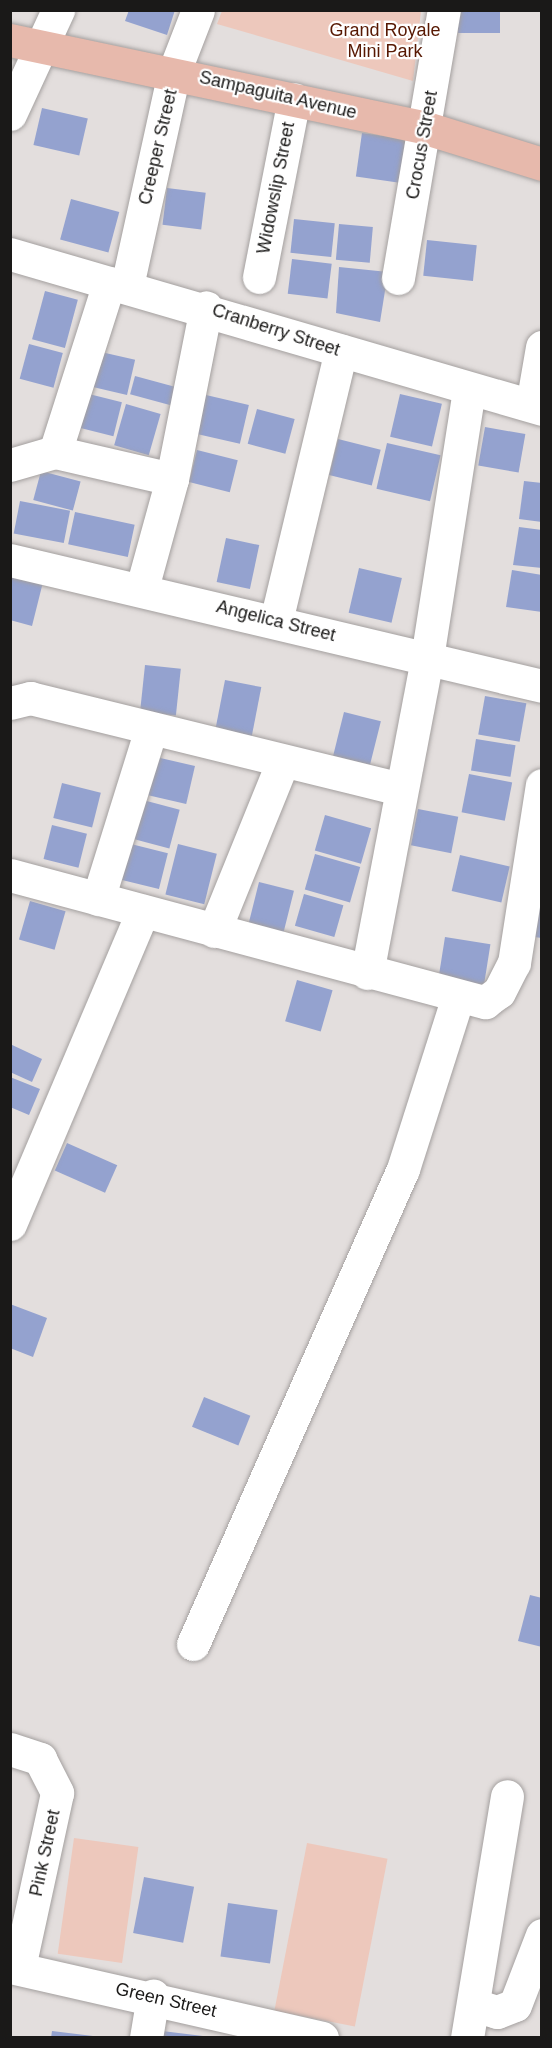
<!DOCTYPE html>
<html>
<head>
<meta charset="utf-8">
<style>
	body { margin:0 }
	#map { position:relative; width:552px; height:2048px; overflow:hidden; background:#e3dedd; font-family:Helvetica,sans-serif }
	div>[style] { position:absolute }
	.green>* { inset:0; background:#edc8bc; transform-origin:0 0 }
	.building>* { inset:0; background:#94a2cf; transform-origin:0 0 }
	.roads { filter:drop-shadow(0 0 2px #a4a09f) drop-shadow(0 0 2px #a4a09f) }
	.minor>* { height:33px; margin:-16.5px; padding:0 16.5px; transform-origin:16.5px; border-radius:16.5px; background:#fff }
	.major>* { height:33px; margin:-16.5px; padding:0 16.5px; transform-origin:16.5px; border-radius:16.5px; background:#e7b9ac }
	span { translate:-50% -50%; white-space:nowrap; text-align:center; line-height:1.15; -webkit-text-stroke:4.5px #fff; paint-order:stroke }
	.park-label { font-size:18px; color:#571802 }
	.street-label { font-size:18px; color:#1a1918 }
	.frame { position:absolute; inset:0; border:12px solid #1a1918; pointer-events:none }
</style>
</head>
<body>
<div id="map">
	<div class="green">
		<div style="clip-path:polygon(222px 11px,421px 11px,413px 81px,217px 24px)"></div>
		<div style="left:74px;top:1838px;width:65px;height:117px;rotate:8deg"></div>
		<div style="left:307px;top:1843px;width:82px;height:171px;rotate:11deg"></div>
	</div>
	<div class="building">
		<div style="clip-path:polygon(129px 10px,175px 10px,167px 35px,125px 21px)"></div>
		<div style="left:458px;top:10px;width:42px;height:23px"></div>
		<div style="left:42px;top:108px;width:47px;height:38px;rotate:13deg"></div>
		<div style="left:362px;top:133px;width:44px;height:44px;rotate:8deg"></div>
		<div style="left:167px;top:188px;width:39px;height:37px;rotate:7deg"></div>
		<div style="left:71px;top:199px;width:50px;height:42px;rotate:15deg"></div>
		<div style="left:294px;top:219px;width:41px;height:34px;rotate:6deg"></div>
		<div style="left:339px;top:224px;width:34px;height:36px;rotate:5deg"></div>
		<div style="left:427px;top:240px;width:50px;height:36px;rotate:6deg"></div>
		<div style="left:292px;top:259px;width:40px;height:35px;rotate:7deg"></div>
		<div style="clip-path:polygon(339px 267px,388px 272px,380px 322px,336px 313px)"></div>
		<div style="left:45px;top:291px;width:34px;height:50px;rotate:15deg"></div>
		<div style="left:29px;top:344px;width:35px;height:36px;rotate:15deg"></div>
		<div style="left:101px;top:352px;width:35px;height:36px;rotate:13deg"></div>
		<div style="left:135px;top:376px;width:43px;height:19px;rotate:15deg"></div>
		<div style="left:85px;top:393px;width:38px;height:35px;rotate:14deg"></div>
		<div style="left:400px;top:394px;width:43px;height:44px;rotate:13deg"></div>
		<div style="left:206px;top:395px;width:44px;height:40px;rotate:13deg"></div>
		<div style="left:126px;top:404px;width:36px;height:43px;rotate:16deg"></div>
		<div style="left:257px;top:409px;width:39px;height:36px;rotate:15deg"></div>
		<div style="left:485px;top:427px;width:41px;height:39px;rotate:10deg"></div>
		<div style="left:338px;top:439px;width:44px;height:37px;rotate:14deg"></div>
		<div style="left:387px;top:443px;width:55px;height:47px;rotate:13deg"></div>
		<div style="left:197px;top:450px;width:42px;height:33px;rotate:14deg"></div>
		<div style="left:41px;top:471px;width:41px;height:30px;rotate:15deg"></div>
		<div style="clip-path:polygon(524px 481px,542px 483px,542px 522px,519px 519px)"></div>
		<div style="left:20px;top:501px;width:51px;height:33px;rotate:11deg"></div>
		<div style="left:75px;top:512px;width:61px;height:33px;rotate:12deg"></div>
		<div style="clip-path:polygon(519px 527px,542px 530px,542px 568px,513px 565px)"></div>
		<div style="left:226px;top:538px;width:34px;height:45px;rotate:12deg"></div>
		<div style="left:359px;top:568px;width:44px;height:46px;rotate:13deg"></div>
		<div style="clip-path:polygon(10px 569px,44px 578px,32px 626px,10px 620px)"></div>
		<div style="clip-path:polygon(512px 570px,542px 575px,542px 612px,506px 607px)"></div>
		<div style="left:145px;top:665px;width:36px;height:47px;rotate:6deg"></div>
		<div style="left:225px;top:680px;width:37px;height:52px;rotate:11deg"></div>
		<div style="left:485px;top:696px;width:42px;height:39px;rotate:10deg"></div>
		<div style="left:344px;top:712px;width:38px;height:45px;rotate:14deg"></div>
		<div style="left:476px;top:739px;width:40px;height:32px;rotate:9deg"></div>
		<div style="left:156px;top:757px;width:40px;height:39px;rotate:13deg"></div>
		<div style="left:469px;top:774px;width:44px;height:39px;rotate:11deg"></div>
		<div style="left:62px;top:783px;width:40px;height:36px;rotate:14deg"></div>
		<div style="left:143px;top:800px;width:38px;height:40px;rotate:15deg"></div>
		<div style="left:418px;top:809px;width:41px;height:37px;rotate:11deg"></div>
		<div style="left:325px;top:815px;width:48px;height:37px;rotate:16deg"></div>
		<div style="left:52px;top:825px;width:36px;height:35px;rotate:14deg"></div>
		<div style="left:131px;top:844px;width:38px;height:37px;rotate:14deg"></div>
		<div style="left:178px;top:844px;width:40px;height:52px;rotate:14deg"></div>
		<div style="left:315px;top:854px;width:47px;height:37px;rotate:16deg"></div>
		<div style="left:460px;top:855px;width:51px;height:37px;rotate:13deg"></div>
		<div style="left:259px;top:882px;width:36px;height:44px;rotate:14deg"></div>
		<div style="left:304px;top:894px;width:41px;height:33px;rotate:16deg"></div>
		<div style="clip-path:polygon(540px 895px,542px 895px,542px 938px,534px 937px)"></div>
		<div style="left:30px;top:901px;width:37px;height:40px;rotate:16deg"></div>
		<div style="left:445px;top:937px;width:46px;height:41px;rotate:9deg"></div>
		<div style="left:297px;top:980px;width:37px;height:43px;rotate:16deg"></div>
		<div style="clip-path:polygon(10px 1044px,42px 1059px,32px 1082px,10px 1072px)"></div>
		<div style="clip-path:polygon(10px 1077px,40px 1089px,29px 1115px,10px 1107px)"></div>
		<div style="left:67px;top:1143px;width:55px;height:30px;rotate:24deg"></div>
		<div style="clip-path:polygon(10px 1304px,47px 1318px,33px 1357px,10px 1348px)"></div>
		<div style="left:204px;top:1397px;width:50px;height:32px;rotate:22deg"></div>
		<div style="clip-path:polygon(530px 1595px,542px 1598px,542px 1647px,518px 1641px)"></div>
		<div style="left:144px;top:1877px;width:51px;height:57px;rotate:11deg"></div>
		<div style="left:228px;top:1903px;width:50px;height:54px;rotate:8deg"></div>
		<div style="clip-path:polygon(52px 2031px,93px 2036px,92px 2038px,51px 2038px)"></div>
		<div style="clip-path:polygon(162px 2031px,203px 2036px,203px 2038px,162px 2038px)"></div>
	</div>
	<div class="roads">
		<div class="minor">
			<div style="left:10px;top:114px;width:115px;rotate:-65.2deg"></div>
			<div style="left:10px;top:254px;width:554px;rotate:16.24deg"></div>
			<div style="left:259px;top:277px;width:181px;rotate:-78.9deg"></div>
			<div style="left:398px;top:278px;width:272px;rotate:-80.3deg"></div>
			<div style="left:109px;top:283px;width:177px;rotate:107.7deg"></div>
			<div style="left:55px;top:452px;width:120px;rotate:13deg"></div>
			<div style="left:127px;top:286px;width:219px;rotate:-77.6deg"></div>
			<div style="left:174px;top:72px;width:66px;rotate:-68.8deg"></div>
			<div style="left:532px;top:405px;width:59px;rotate:-80.2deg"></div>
			<div style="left:10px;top:465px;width:47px;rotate:-16.1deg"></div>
			<div style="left:10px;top:560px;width:547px;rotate:13.32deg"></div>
			<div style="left:142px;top:588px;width:113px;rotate:-74.6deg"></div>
			<div style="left:172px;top:479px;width:175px;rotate:-78.8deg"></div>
			<div style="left:276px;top:621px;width:278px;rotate:-76.5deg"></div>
			<div style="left:10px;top:703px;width:21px;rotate:-14deg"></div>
			<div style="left:30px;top:698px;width:382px;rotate:13.8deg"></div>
			<div style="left:10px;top:875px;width:492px;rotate:15deg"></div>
			<div style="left:485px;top:1002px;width:17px;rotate:-36deg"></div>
			<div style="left:499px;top:992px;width:33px;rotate:-63deg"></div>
			<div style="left:514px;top:963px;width:180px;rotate:-81.1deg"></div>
			<div style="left:98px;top:899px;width:178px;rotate:-72.7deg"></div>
			<div style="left:214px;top:931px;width:183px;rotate:-67.9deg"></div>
			<div style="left:367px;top:973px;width:321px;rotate:-79.2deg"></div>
			<div style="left:427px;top:658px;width:271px;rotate:-81.1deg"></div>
			<div style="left:10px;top:1224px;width:340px;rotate:-67deg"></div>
			<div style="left:193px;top:1644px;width:519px;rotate:-66.15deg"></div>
			<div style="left:403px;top:1169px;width:181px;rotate:-72.3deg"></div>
			<div style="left:10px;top:1749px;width:32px;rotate:18deg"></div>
			<div style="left:40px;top:1759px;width:38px;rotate:63deg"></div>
			<div style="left:57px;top:1793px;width:179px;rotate:102.3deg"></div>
			<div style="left:10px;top:1967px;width:320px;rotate:12.8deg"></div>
			<div style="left:474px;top:2005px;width:24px;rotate:17deg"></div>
			<div style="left:497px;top:2012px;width:19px;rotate:-21deg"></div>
			<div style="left:515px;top:2005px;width:75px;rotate:-68.9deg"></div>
			<div style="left:146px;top:2038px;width:43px;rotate:-80.5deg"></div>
			<div style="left:467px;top:2038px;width:245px;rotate:-80.6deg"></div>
		</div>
		<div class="major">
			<div style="left:10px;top:40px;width:425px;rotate:11.9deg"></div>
			<div style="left:426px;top:128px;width:121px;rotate:17.2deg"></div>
		</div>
	</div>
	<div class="park-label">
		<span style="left:385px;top:41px">Grand Royale<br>Mini Park</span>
	</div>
	<div class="street-label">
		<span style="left:278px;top:95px;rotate:13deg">Sampaguita Avenue</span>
		<span style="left:422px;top:145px;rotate:-80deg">Crocus Street</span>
		<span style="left:158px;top:147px;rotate:-77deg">Creeper Street</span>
		<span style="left:276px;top:188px;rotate:-79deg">Widowslip Street</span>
		<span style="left:276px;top:330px;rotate:18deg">Cranberry Street</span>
		<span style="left:276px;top:621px;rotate:14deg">Angelica Street</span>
		<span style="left:45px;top:1853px;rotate:-78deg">Pink Street</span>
		<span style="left:166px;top:2000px;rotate:13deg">Green Street</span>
	</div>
	<div class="frame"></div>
</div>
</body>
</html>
